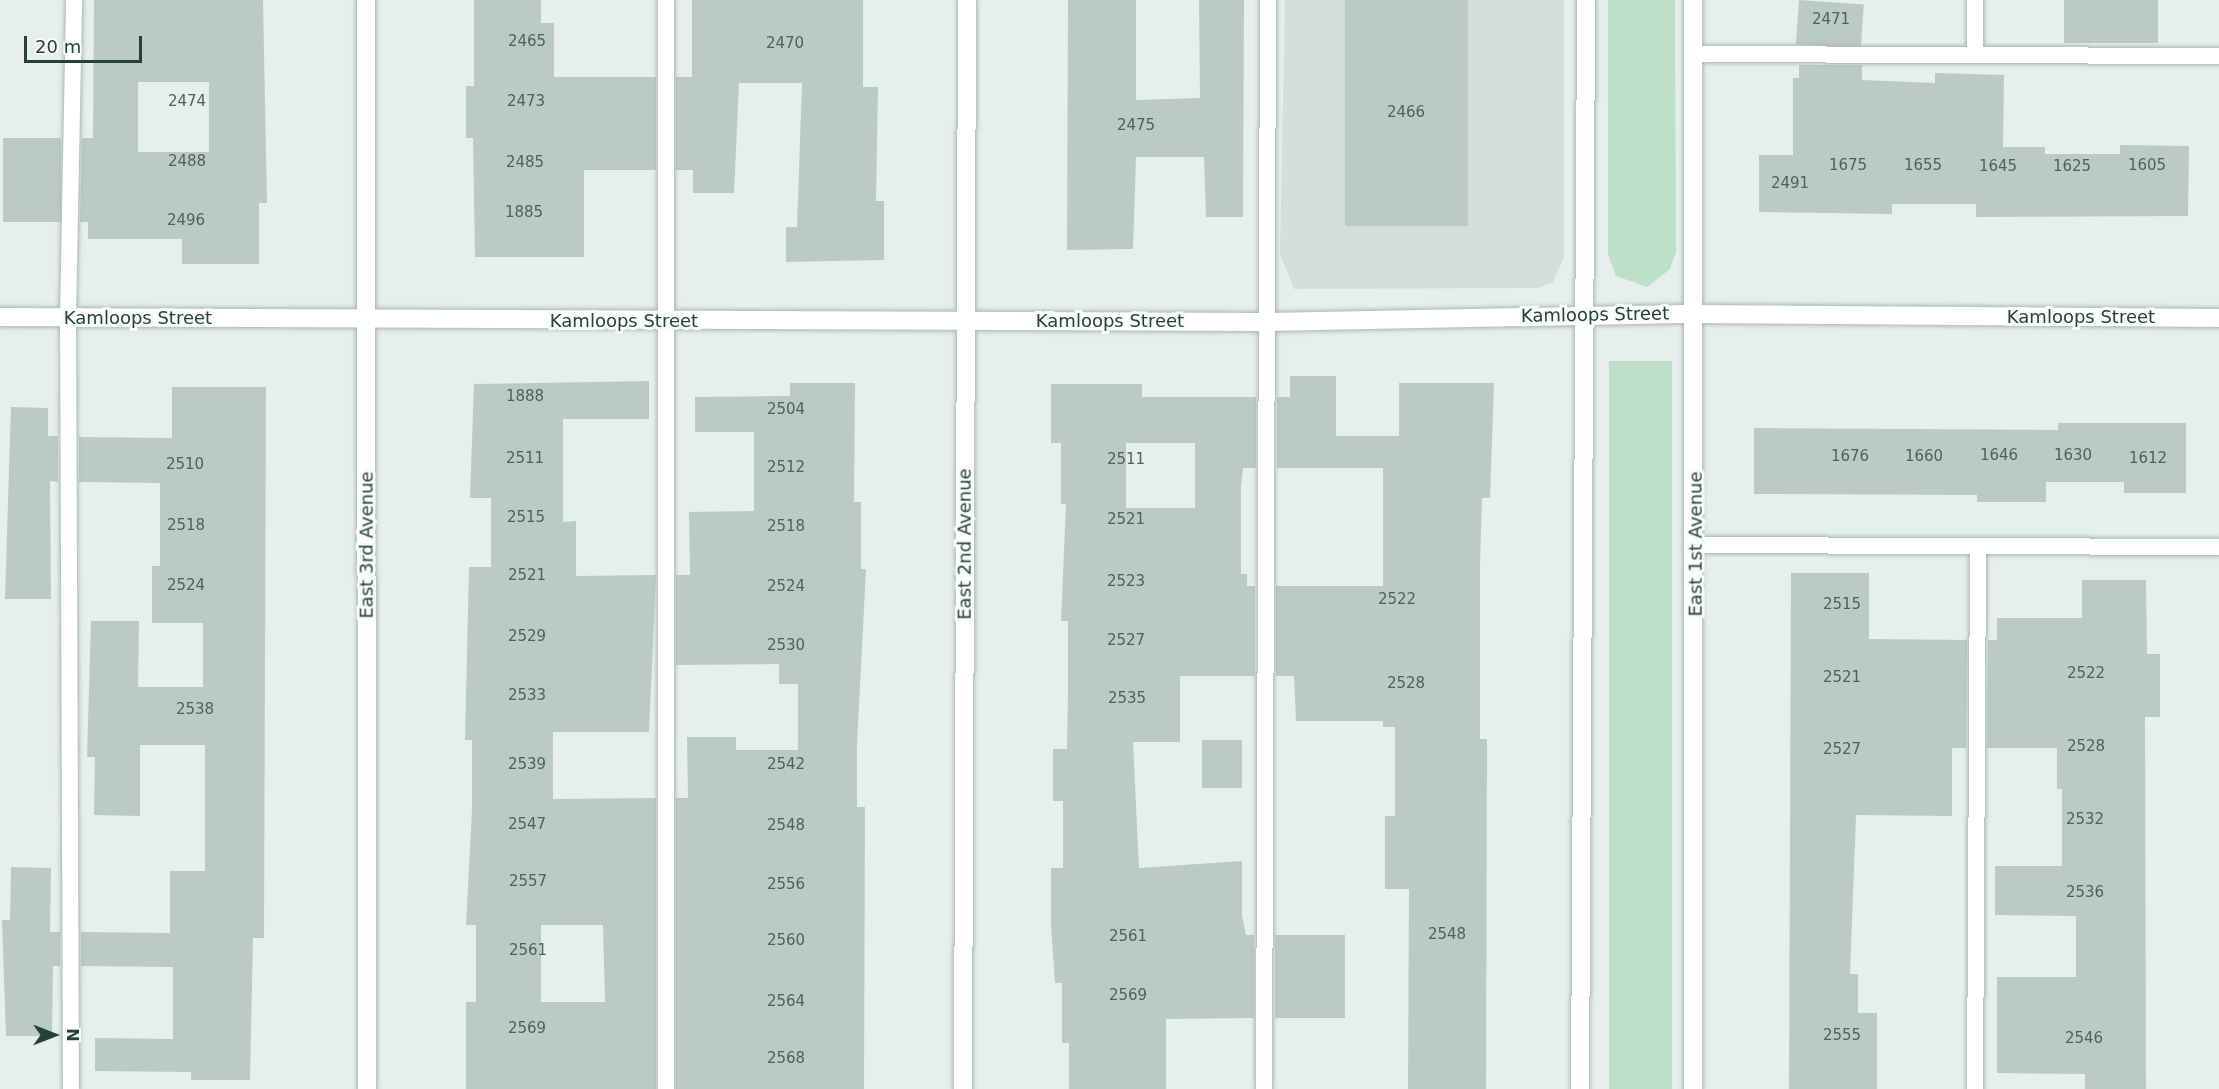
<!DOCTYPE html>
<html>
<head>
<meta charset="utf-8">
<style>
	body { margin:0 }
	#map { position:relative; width:2219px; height:1089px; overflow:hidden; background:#e6efeb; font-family:"DejaVu Sans",sans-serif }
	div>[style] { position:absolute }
	.built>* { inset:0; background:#d4dfda }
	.green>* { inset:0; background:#bfe0c8; transform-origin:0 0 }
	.building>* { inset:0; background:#bbcac4; transform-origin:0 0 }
	.roads { filter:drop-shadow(0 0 2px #a8b8b2) drop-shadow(0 0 2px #a8b8b2) }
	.service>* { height:16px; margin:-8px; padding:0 8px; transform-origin:8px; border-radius:8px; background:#fff }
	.minor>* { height:18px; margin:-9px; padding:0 9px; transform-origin:9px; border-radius:9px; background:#fff }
	.secondary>* { height:18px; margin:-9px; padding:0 9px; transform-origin:9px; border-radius:9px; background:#fff }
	span { translate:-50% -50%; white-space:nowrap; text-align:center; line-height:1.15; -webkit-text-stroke:6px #f7fbf9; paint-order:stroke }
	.number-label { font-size:15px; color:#4a645c }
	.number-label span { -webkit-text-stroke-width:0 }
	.street-label { font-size:18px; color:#24423a }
	.north { position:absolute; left:24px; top:1005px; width:60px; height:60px; -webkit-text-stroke:4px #f7fbf9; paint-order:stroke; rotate:90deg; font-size:16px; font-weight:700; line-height:24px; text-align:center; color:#24423a }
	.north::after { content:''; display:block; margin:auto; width:21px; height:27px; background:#24423a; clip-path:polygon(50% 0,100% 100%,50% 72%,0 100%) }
	.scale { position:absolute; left:24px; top:36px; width:118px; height:27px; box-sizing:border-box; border:3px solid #24423a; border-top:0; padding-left:8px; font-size:18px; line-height:21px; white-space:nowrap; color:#24423a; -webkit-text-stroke:4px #f7fbf9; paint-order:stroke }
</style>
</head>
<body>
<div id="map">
	<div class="built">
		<div style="clip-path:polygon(1285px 0,1564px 0,1564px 257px,1553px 282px,1538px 288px,1294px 289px,1280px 254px)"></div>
	</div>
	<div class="green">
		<div style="clip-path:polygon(1608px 0,1675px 0,1676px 252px,1670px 269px,1647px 287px,1616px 276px,1608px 255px)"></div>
		<div style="left:1609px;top:361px;width:63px;height:728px"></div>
	</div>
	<div class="building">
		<div style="clip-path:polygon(evenodd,94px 0,263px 0,267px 203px,259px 203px,259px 264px,182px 264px,182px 239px,88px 239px,88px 222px,80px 222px,82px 138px,93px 138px,94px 0,138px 82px,209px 82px,209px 152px,138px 152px,138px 82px)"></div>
		<div style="clip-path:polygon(474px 0,541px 0,541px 23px,554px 23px,554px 77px,656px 77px,656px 170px,584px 170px,584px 257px,475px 257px,473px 138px,466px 138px,466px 86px,474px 86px)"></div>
		<div style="clip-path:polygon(692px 0,863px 0,863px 87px,878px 87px,876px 201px,884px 201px,884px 260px,786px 262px,786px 227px,797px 227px,802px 83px,739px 83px,734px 193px,693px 193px,693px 170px,676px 170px,676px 77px,692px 77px)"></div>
		<div style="clip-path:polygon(1068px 0,1136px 0,1136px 100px,1200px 98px,1199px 0,1244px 0,1243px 217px,1206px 217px,1204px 157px,1136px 157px,1133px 249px,1067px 250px)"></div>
		<div style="left:1345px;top:0;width:123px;height:226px"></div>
		<div style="left:1799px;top:0;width:65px;height:44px;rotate:4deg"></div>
		<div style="left:2064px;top:0;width:94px;height:43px"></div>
		<div style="clip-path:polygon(1799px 65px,1862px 65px,1862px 80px,1935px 83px,1935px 73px,2004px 75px,2003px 147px,2045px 147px,2045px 154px,2120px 154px,2120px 145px,2189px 146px,2188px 216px,1976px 217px,1976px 204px,1892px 204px,1892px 214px,1759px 212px,1759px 155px,1793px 155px,1793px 78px,1799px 78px)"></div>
		<div style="left:3px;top:138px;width:58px;height:84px"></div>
		<div style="clip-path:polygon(1290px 376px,1336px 376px,1336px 436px,1399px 436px,1399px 383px,1494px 383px,1490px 498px,1482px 498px,1480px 565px,1480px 739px,1487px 739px,1486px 1089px,1408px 1089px,1409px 889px,1385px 889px,1385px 816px,1395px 816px,1395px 727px,1383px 727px,1383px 721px,1296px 721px,1294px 676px,1276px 676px,1276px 586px,1383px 586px,1383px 468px,1277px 468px,1277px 397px,1290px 397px)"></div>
		<div style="clip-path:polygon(evenodd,649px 381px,649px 419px,563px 419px,563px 522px,576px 521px,576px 576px,656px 575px,649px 732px,553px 732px,553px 799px,656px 798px,656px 1089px,466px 1089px,466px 1002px,476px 1002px,476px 925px,466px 925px,472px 809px,472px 740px,465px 740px,469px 567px,491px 567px,491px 498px,470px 498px,474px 384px,649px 381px,541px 925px,603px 925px,605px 1002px,541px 1002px,541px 925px)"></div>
		<div style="clip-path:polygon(790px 383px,855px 383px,854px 502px,861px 502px,861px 569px,866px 569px,857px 744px,857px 807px,865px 807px,864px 1089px,676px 1089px,676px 798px,688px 798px,687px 737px,736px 737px,736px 750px,798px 750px,798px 684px,779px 684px,779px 664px,676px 665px,676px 575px,690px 575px,689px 512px,754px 511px,754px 432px,695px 432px,695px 397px,790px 396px)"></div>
		<div style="clip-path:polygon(evenodd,1051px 384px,1142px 384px,1142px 397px,1256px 397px,1256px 468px,1243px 468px,1241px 485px,1241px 574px,1247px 574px,1247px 586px,1255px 586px,1255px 676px,1180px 676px,1180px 742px,1133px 742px,1139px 868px,1242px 861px,1242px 916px,1246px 935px,1254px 935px,1254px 1018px,1166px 1019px,1166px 1089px,1069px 1089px,1069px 1043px,1062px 1043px,1062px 983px,1055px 983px,1051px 925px,1051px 868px,1063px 868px,1063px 801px,1053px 801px,1053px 749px,1067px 749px,1068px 690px,1068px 621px,1061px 621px,1066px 504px,1061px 504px,1061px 443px,1051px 443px,1051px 384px,1126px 443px,1195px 443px,1195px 508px,1126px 508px,1126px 443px)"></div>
		<div style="clip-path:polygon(172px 387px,266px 387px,264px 938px,253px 938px,250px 1080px,191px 1080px,191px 1072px,95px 1071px,95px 1038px,173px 1039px,173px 967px,81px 966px,81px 932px,170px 933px,170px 871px,205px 871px,205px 745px,140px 745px,140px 816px,94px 815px,95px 757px,87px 757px,91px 621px,139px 621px,138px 687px,203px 687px,203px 623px,152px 623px,152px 566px,160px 566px,160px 483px,79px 482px,79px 437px,172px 438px)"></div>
		<div style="clip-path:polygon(11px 407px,48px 408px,48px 436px,58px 436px,58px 482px,50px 481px,51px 599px,5px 599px)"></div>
		<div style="clip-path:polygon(2058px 423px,2186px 423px,2186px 493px,2124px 493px,2124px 482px,2046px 482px,2046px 502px,1977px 502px,1977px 495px,1754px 494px,1754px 428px,2058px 430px)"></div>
		<div style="clip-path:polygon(1791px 573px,1869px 573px,1869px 639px,1967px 640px,1966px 748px,1952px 748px,1952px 816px,1856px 815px,1850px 974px,1858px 974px,1858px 1013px,1877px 1013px,1877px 1089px,1789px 1089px)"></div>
		<div style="clip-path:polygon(2082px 580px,2146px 580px,2147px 654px,2160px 654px,2160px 717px,2145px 717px,2146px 1089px,2085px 1089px,2085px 1074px,1997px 1073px,1997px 977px,2076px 977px,2076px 916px,1995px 915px,1995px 866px,2062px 866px,2062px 789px,2057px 789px,2057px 748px,1987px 748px,1988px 640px,1997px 640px,1997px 618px,2082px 618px)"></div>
		<div style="left:1202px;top:740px;width:40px;height:48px"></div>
		<div style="clip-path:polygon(11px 867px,51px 868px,50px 932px,60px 932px,60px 966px,53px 966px,52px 1036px,6px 1036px,2px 920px,10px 920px)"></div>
		<div style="left:1275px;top:935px;width:70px;height:83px"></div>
	</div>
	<div class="roads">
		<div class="service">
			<div style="left:1975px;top:53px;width:53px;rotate:-90deg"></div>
			<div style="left:1695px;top:54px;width:524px;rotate:0.22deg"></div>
			<div style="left:1697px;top:545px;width:522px;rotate:0.22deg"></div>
			<div style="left:71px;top:1089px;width:772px;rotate:-90.22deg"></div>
			<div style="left:68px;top:317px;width:317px;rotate:-88.9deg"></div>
			<div style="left:666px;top:1089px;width:1089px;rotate:-90deg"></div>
			<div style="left:1264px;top:1089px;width:1089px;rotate:-89.79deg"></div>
			<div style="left:1975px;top:1089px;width:543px;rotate:-89.68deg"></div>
		</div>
		<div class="minor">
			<div style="left:366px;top:0;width:1089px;rotate:89.95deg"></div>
			<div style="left:0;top:317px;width:1267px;rotate:0.23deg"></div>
			<div style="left:1267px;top:322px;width:427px;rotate:-1.1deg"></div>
			<div style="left:1694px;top:314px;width:525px;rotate:0.44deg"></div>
			<div style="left:963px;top:1089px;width:1089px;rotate:-89.79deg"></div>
		</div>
		<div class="secondary">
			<div style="left:1693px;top:0;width:1089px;rotate:90deg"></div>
			<div style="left:1580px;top:1089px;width:1089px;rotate:-89.68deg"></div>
		</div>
	</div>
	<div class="number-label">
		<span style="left:1831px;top:20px">2471</span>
		<span style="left:527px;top:42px">2465</span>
		<span style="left:785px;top:44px">2470</span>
		<span style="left:187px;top:102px">2474</span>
		<span style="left:526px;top:102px">2473</span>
		<span style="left:1406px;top:113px">2466</span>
		<span style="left:1136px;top:126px">2475</span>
		<span style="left:187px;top:162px">2488</span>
		<span style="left:525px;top:163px">2485</span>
		<span style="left:1848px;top:166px">1675</span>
		<span style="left:1923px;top:166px">1655</span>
		<span style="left:2147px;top:166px">1605</span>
		<span style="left:1998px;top:167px">1645</span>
		<span style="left:2072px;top:167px">1625</span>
		<span style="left:1790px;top:184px">2491</span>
		<span style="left:524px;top:213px">1885</span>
		<span style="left:186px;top:221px">2496</span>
		<span style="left:525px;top:397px">1888</span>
		<span style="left:786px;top:410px">2504</span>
		<span style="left:1999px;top:456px">1646</span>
		<span style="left:2073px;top:456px">1630</span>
		<span style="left:1850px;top:457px">1676</span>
		<span style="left:1924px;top:457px">1660</span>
		<span style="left:525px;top:459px">2511</span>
		<span style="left:2148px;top:459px">1612</span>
		<span style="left:1126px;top:460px">2511</span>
		<span style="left:185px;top:465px">2510</span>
		<span style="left:786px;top:468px">2512</span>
		<span style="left:526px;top:518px">2515</span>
		<span style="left:1126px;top:520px">2521</span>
		<span style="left:186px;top:526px">2518</span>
		<span style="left:786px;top:527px">2518</span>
		<span style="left:527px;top:576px">2521</span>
		<span style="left:1126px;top:582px">2523</span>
		<span style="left:186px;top:586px">2524</span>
		<span style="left:786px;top:587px">2524</span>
		<span style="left:1397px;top:600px">2522</span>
		<span style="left:1842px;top:605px">2515</span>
		<span style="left:527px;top:637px">2529</span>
		<span style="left:1126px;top:641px">2527</span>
		<span style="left:786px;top:646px">2530</span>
		<span style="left:2086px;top:674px">2522</span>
		<span style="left:1842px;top:678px">2521</span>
		<span style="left:1406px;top:684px">2528</span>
		<span style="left:527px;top:696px">2533</span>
		<span style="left:1127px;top:699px">2535</span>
		<span style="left:195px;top:710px">2538</span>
		<span style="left:2086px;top:747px">2528</span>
		<span style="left:1842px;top:750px">2527</span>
		<span style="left:527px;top:765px">2539</span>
		<span style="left:786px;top:765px">2542</span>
		<span style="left:2085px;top:820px">2532</span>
		<span style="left:527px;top:825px">2547</span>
		<span style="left:786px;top:826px">2548</span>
		<span style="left:528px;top:882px">2557</span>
		<span style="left:786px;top:885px">2556</span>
		<span style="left:2085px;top:893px">2536</span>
		<span style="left:1447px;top:935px">2548</span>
		<span style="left:1128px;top:937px">2561</span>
		<span style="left:786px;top:941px">2560</span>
		<span style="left:528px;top:951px">2561</span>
		<span style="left:1128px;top:996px">2569</span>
		<span style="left:786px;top:1002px">2564</span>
		<span style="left:527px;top:1029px">2569</span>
		<span style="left:1842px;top:1036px">2555</span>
		<span style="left:2084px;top:1039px">2546</span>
		<span style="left:786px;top:1059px">2568</span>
	</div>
	<div class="street-label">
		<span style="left:1595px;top:315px;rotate:-1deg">Kamloops Street</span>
		<span style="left:2081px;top:317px">Kamloops Street</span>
		<span style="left:138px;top:318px">Kamloops Street</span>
		<span style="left:624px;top:321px">Kamloops Street</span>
		<span style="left:1110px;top:321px">Kamloops Street</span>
		<span style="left:965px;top:544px;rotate:-90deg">East 2nd Avenue</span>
		<span style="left:1696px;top:544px;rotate:-90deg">East 1st Avenue</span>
		<span style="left:367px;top:545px;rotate:-90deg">East 3rd Avenue</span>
	</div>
	<div class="north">N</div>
	<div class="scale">20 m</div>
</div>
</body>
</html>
